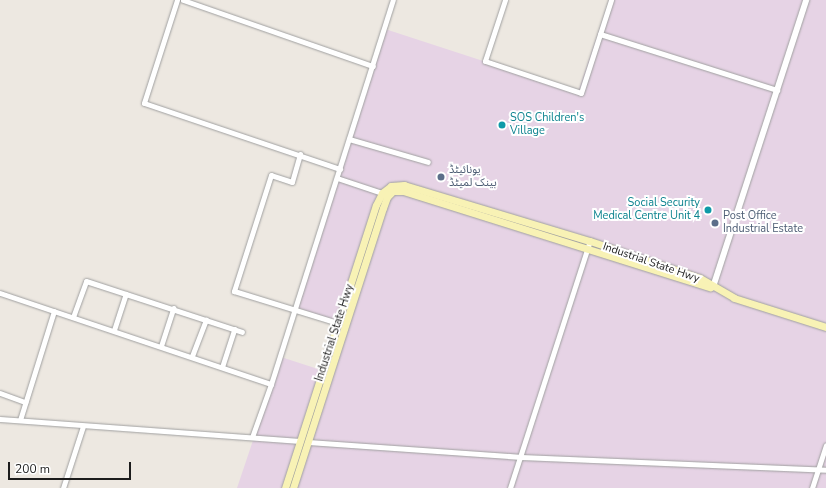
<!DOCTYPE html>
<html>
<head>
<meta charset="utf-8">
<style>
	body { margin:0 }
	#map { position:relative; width:826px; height:488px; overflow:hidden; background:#ede8e1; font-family:"Nunito Sans","Noto Sans Arabic",sans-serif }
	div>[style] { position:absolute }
	.industrial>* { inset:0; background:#e6d3e5 }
	.roads { filter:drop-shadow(0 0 1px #a0a0a0) drop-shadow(0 0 1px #a0a0a0) }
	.minor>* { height:5px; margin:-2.5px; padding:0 2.5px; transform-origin:2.5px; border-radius:2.5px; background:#fff }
	.tertiary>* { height:6px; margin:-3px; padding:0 3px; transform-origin:3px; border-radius:3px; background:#fff }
	.secondary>* { height:7px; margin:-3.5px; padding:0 3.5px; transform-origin:3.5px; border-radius:3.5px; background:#f8f2b5 }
	.dots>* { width:11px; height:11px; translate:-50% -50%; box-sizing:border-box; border:2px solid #fff; border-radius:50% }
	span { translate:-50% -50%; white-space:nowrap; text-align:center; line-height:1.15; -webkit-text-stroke:4px #fff; paint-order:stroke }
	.culture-label { font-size:11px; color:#0d838f }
	.left { translate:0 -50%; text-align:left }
	.right { translate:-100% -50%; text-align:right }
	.service-label { font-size:11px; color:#4e5e75 }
	.street-label { font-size:11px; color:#1c1c1c }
	.scale { position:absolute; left:8px; top:462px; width:123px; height:18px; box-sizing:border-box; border:2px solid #1c1c1c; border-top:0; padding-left:5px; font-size:12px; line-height:14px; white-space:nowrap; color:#1c1c1c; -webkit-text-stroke:3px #fff; paint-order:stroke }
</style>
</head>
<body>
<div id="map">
	<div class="industrial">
		<div style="clip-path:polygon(609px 0,826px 0,826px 488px,237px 488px,281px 357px,321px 370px,337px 322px,296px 307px,385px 29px,578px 92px)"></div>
	</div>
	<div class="roads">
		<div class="minor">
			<div style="left:177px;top:0;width:108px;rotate:107.8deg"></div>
			<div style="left:144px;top:103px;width:207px;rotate:18.6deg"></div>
			<div style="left:183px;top:0;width:201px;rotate:19.2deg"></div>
			<div style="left:505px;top:0;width:64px;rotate:108.2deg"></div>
			<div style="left:485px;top:61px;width:101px;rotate:18.4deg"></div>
			<div style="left:581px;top:93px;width:98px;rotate:-72.1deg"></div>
			<div style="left:600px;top:34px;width:186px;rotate:17.6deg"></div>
			<div style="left:349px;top:139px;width:82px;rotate:16.2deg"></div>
			<div style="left:300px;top:154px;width:29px;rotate:106deg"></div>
			<div style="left:292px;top:182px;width:22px;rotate:-162deg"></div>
			<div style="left:271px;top:175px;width:122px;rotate:107.7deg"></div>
			<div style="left:234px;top:291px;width:109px;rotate:17.1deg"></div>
			<div style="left:337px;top:178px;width:47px;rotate:18.4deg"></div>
			<div style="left:0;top:293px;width:286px;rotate:18.6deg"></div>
			<div style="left:271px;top:384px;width:56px;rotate:109.7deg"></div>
			<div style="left:73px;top:317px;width:38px;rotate:-70deg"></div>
			<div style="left:86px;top:281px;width:164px;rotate:18.1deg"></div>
			<div style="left:114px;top:330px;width:38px;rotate:-72deg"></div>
			<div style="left:161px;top:346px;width:40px;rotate:-72deg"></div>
			<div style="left:192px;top:356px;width:39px;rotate:-69deg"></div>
			<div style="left:222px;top:367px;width:40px;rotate:-72deg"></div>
			<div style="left:271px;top:384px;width:403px;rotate:-72.4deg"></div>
			<div style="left:0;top:393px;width:27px;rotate:20deg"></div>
			<div style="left:0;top:419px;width:301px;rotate:4.2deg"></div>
			<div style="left:20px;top:420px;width:114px;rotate:-72.7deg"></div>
			<div style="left:308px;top:442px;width:214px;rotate:4deg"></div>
			<div style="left:521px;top:457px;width:305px;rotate:2.4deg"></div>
			<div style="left:63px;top:488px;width:65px;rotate:-72.1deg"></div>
			<div style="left:510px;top:488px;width:260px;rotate:-72.1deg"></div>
			<div style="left:812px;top:488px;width:45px;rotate:-72deg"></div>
		</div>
		<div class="tertiary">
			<div style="left:713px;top:287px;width:302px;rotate:-72deg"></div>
		</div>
		<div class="secondary">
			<div style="left:285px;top:488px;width:297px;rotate:-72.2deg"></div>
			<div style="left:376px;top:205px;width:13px;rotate:-63deg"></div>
			<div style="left:382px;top:193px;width:11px;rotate:-38deg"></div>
			<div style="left:391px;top:186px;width:13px;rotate:-4deg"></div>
			<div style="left:404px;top:185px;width:194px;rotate:16.8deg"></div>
			<div style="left:590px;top:241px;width:116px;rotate:18.6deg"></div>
			<div style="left:700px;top:278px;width:39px;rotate:30deg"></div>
			<div style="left:734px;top:298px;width:96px;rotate:17.5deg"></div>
			<div style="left:293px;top:488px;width:294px;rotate:-72.2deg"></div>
			<div style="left:383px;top:208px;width:12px;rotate:-70deg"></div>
			<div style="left:387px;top:197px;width:8px;rotate:-45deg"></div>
			<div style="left:393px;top:191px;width:10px"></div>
			<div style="left:403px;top:191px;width:322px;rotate:17.4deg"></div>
		</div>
	</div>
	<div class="dots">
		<div style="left:502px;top:125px;background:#0f9aa8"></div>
		<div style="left:441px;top:177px;background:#5c6f8a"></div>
		<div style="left:708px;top:210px;background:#0f9aa8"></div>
		<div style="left:715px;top:223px;background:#5c6f8a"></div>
	</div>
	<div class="culture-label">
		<span class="left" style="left:510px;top:125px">SOS Children's<br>Village</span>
		<span class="right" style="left:700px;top:210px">Social Security<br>Medical Centre Unit 4</span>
	</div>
	<div class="service-label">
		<span class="left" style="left:449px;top:177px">یونائیٹڈ<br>بینک لمیٹڈ</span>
		<span class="left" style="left:723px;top:223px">Post Office<br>Industrial Estate</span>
	</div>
	<div class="street-label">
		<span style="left:651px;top:263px;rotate:19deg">Industrial State Hwy</span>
		<span style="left:335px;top:333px;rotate:-72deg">Industrial State Hwy</span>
	</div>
	<div class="scale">200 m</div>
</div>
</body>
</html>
